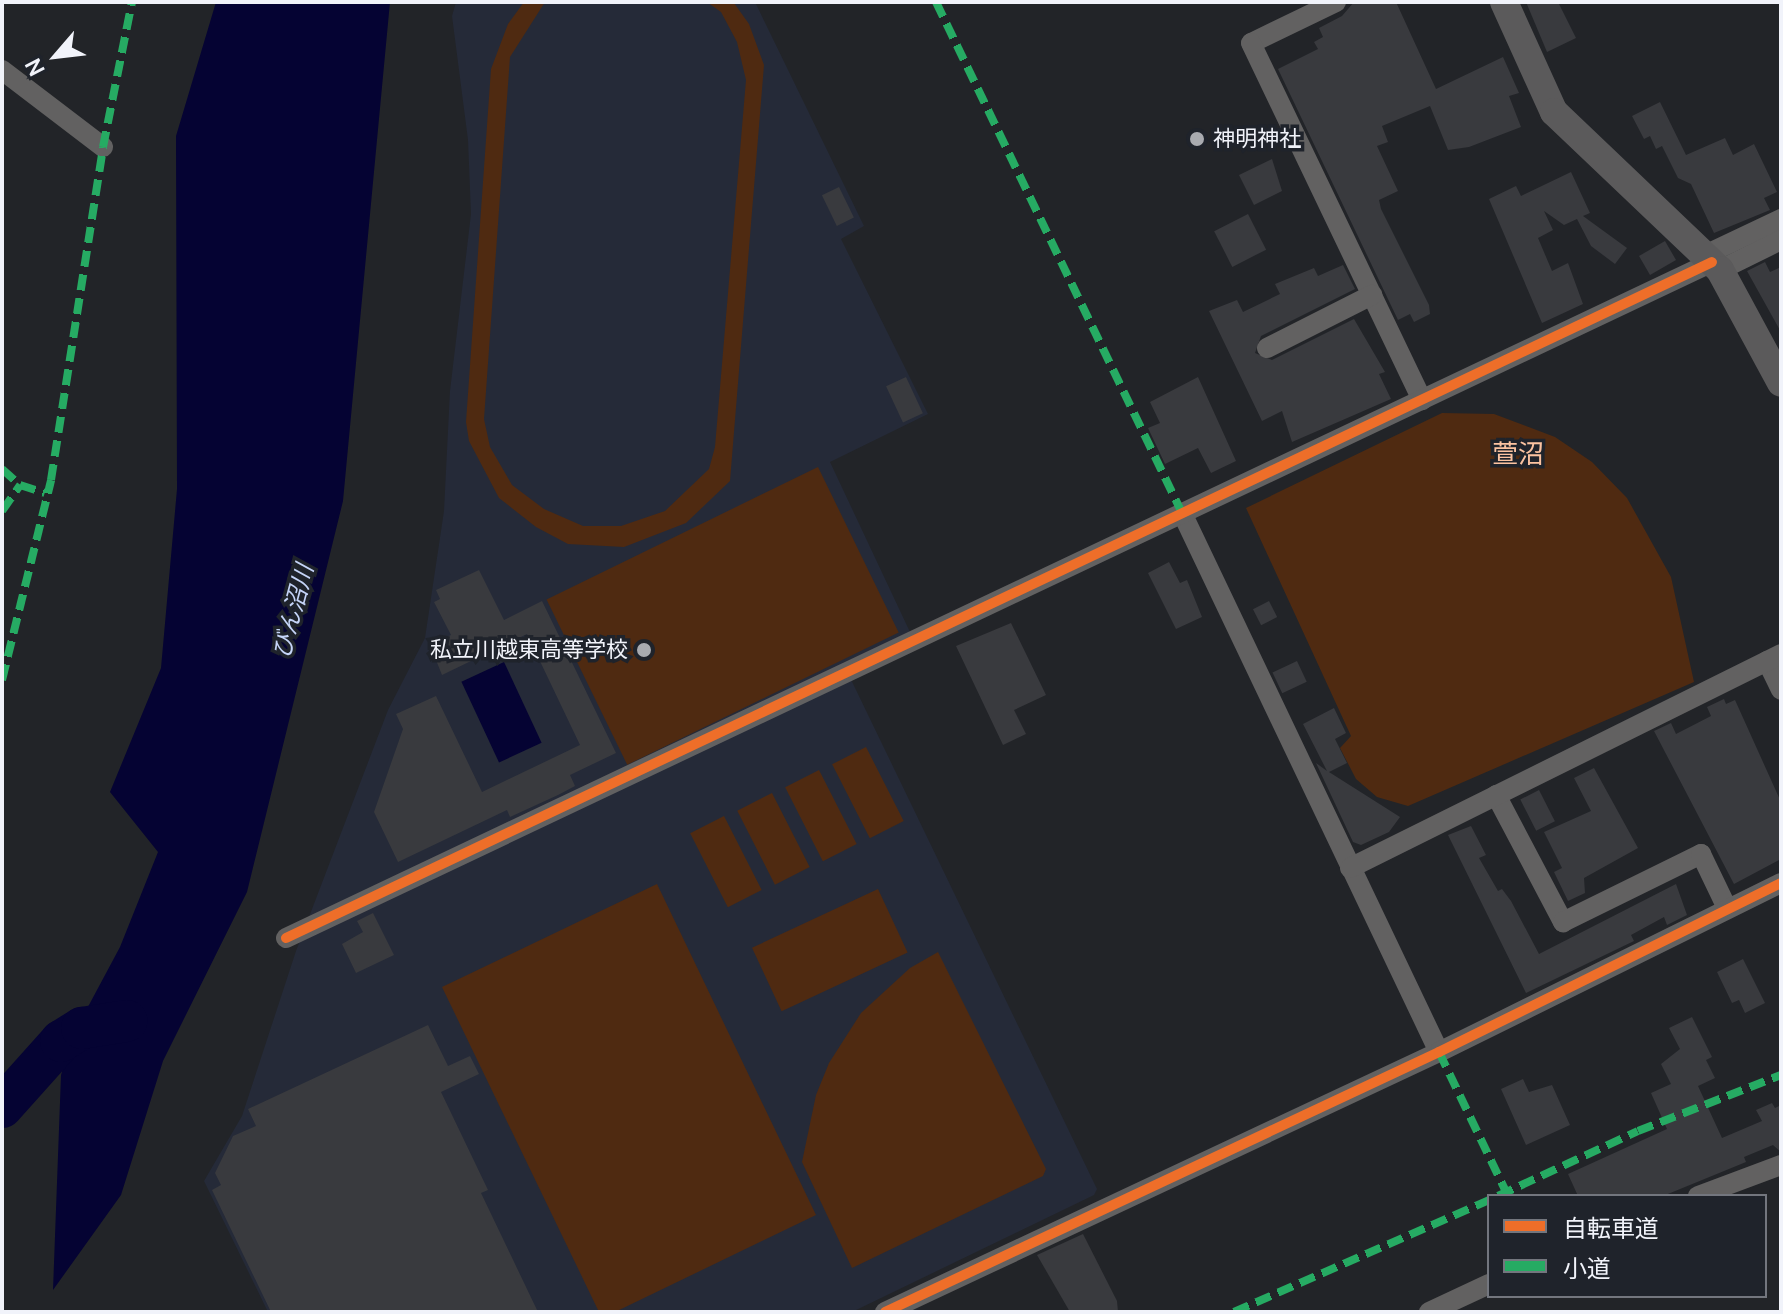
<!DOCTYPE html>
<html>
<head>
<meta charset="utf-8">
<style>
	body { margin:0 }
	#map { position:relative; width:1783px; height:1314px; overflow:hidden; background:#222428; font-family:Manrope,"Noto Sans JP",sans-serif }
	div>[style] { position:absolute }
	.built>* { inset:0; background:#252a38 }
	.green>* { inset:0; background:#4f2a11; transform-origin:0 0 }
	.water>* { inset:0; background:#050333; transform-origin:0 0 }
	.river>* { height:42px; margin:-21px; padding:0 21px; transform-origin:21px; border-radius:21px; background:#050333 }
	.building>* { inset:0; background:#393a3e; transform-origin:0 0 }
	.street>* { height:20px; margin:-10px; padding:0 10px; transform-origin:10px; border-radius:10px; background:#626161 }
	.secondary>* { height:28px; margin:-14px; padding:0 14px; transform-origin:14px; border-radius:14px; background:#5b5a5b }
	.quiet>* { height:8px; margin-top:-4px; transform-origin:0; background:repeating-linear-gradient(90deg,#26ab63 0 16px,transparent 0 24px) }
	.cycleway>* { height:10px; margin:-5px; padding:0 5px; transform-origin:5px; border-radius:5px; background:#ee6e29 }
	.dots>* { width:22px; height:22px; translate:-50% -50%; box-sizing:border-box; border:4px solid #1f232b; border-radius:50% }
	span { translate:-50% -50%; white-space:nowrap; text-align:center; line-height:1.15; -webkit-text-stroke:7px #1f232b; paint-order:stroke }
	.poi-label { font-size:22px; color:#f1f3fa }
	.left { translate:0 -50%; text-align:left }
	.right { translate:-100% -50%; text-align:right }
	.water-label { font-size:24px; color:#c5d4f8; font-style:italic }
	.quarter-label { font-size:26px; color:#fcc3a1 }
	.frame { position:absolute; inset:0; border:4px solid #f1f3fa; pointer-events:none }
	.legend { position:absolute; left:1487px; top:1194px; width:280px; height:104px; box-sizing:border-box; background:#1f232b; border:2px solid #73767e; margin:0; padding:10px 14px; list-style:none; font-size:24px; color:#f1f3fa }
	.legend li { display:flex; align-items:center; gap:16px; height:40px }
	.legend b { width:40px; border:2px solid #73767e }
	.north { position:absolute; left:16px; top:16px; width:80px; height:80px; -webkit-text-stroke:6px #1f232b; paint-order:stroke; rotate:242deg; font-size:22px; font-weight:700; line-height:32px; text-align:center; color:#f1f3fa }
	.north::after { content:''; display:block; margin:auto; width:28px; height:36px; background:#f1f3fa; clip-path:polygon(50% 0,100% 100%,50% 72%,0 100%) }
</style>
</head>
<body>
<div id="map">
	<div class="built">
		<div style="clip-path:polygon(456px 2px,755px 2px,864px 226px,841px 239px,928px 414px,830px 462px,910px 632px,843px 663px,1097px 1189px,1094px 1195px,852px 1312px,268px 1312px,204px 1181px,242px 1116px,296px 951px,388px 710px,425px 638px,444px 511px,450px 391px,471px 214px,468px 140px,452px 16px)"></div>
	</div>
	<div class="green">
		<div style="clip-path:polygon(524px 2px,545px 2px,510px 57px,484px 419px,490px 447px,512px 485px,544px 509px,583px 526px,621px 526px,665px 511px,709px 469px,715px 447px,746px 80px,737px 42px,721px 12px,707px 2px,734px 3px,749px 24px,764px 65px,730px 481px,686px 523px,624px 547px,568px 544px,536px 527px,499px 498px,469px 441px,466px 422px,491px 69px,508px 24px)"></div>
		<div style="clip-path:polygon(1442px 413px,1494px 414px,1555px 437px,1592px 462px,1627px 498px,1671px 577px,1694px 682px,1408px 806px,1377px 797px,1356px 779px,1340px 748px,1351px 736px,1246px 508px)"></div>
		<div style="left:818px;top:467px;width:184px;height:302px;rotate:64deg"></div>
		<div style="left:866px;top:747px;width:83px;height:38px;rotate:63deg"></div>
		<div style="left:819px;top:770px;width:83px;height:38px;rotate:63deg"></div>
		<div style="left:772px;top:793px;width:83px;height:39px;rotate:63deg"></div>
		<div style="left:724px;top:816px;width:83px;height:38px;rotate:63deg"></div>
		<div style="clip-path:polygon(657px 884px,816px 1215px,615px 1312px,599px 1312px,442px 987px)"></div>
		<div style="left:878px;top:889px;width:70px;height:139px;rotate:65deg"></div>
		<div style="clip-path:polygon(938px 952px,1046px 1169px,1043px 1176px,852px 1268px,802px 1162px,816px 1095px,829px 1063px,861px 1013px,910px 968px)"></div>
	</div>
	<div class="water">
		<div style="clip-path:polygon(216px 2px,390px 2px,343px 501px,247px 892px,163px 1061px,121px 1195px,53px 1290px,61px 1075px,74px 1033px,120px 947px,158px 852px,110px 792px,161px 668px,177px 489px,176px 136px)"></div>
		<div style="left:504px;top:662px;width:89px;height:47px;rotate:65deg"></div>
	</div>
	<div class="river">
		<div style="left:2px;top:1107px;width:89px;rotate:-48.2deg"></div>
		<div style="left:61px;top:1041px;width:25px;rotate:-32deg"></div>
		<div style="left:82px;top:1028px;width:45px;rotate:-9deg"></div>
	</div>
	<div class="building">
		<div style="clip-path:polygon(1354px 2px,1396px 2px,1436px 89px,1503px 57px,1519px 93px,1509px 96px,1521px 127px,1469px 147px,1448px 150px,1430px 106px,1382px 126px,1388px 142px,1377px 146px,1398px 191px,1379px 200px,1381px 209px,1429px 305px,1430px 314px,1414px 322px,1410px 314px,1398px 320px,1278px 69px,1318px 49px,1314px 42px,1323px 37px,1319px 28px,1342px 16px)"></div>
		<div style="clip-path:polygon(1526px 2px,1558px 2px,1576px 38px,1547px 52px)"></div>
		<div style="clip-path:polygon(1660px 102px,1686px 155px,1725px 138px,1733px 155px,1754px 144px,1777px 192px,1764px 198px,1770px 210px,1714px 233px,1691px 184px,1678px 178px,1662px 146px,1656px 149px,1650px 136px,1644px 139px,1632px 116px)"></div>
		<div style="clip-path:polygon(1272px 159px,1282px 191px,1254px 205px,1239px 175px)"></div>
		<div style="clip-path:polygon(1571px 172px,1590px 213px,1583px 216px,1627px 248px,1615px 264px,1591px 246px,1577px 219px,1564px 225px,1544px 211px,1553px 230px,1538px 238px,1552px 271px,1568px 263px,1583px 304px,1542px 323px,1489px 199px,1516px 186px,1521px 196px)"></div>
		<div style="left:839px;top:187px;width:34px;height:19px;rotate:64deg"></div>
		<div style="left:1248px;top:214px;width:40px;height:38px;rotate:63deg"></div>
		<div style="left:1665px;top:241px;width:22px;height:30px;rotate:60deg"></div>
		<div style="clip-path:polygon(1765px 262px,1770px 272px,1781px 267px,1781px 332px,1747px 271px)"></div>
		<div style="clip-path:polygon(1343px 265px,1355px 289px,1261px 336px,1255px 353px,1272px 360px,1354px 319px,1385px 372px,1379px 374px,1391px 399px,1292px 442px,1282px 411px,1262px 421px,1209px 311px,1237px 300px,1243px 312px,1280px 294px,1275px 284px,1314px 268px,1318px 276px)"></div>
		<div style="left:906px;top:377px;width:40px;height:22px;rotate:65deg"></div>
		<div style="clip-path:polygon(1198px 377px,1236px 461px,1211px 473px,1198px 448px,1165px 464px,1148px 428px,1160px 423px,1150px 402px)"></div>
		<div style="clip-path:polygon(1169px 562px,1180px 583px,1187px 580px,1202px 617px,1176px 629px,1148px 573px)"></div>
		<div style="clip-path:polygon(479px 570px,504px 620px,542px 601px,616px 753px,570px 775px,575px 786px,558px 795px,510px 817px,507px 810px,398px 862px,374px 812px,403px 729px,396px 714px,436px 696px,482px 792px,580px 745px,527px 634px,442px 675px,430px 645px,451px 635px,434px 602px,440px 599px,436px 590px)"></div>
		<div style="left:1269px;top:601px;width:18px;height:18px;rotate:63deg"></div>
		<div style="clip-path:polygon(1011px 623px,1046px 695px,1014px 710px,1026px 734px,1003px 745px,956px 646px)"></div>
		<div style="left:1297px;top:661px;width:23px;height:27px;rotate:65deg"></div>
		<div style="clip-path:polygon(1724px 699px,1726px 704px,1735px 700px,1781px 802px,1781px 859px,1734px 884px,1654px 731px,1671px 723px,1676px 734px,1711px 716px,1707px 707px)"></div>
		<div style="clip-path:polygon(1334px 708px,1346px 733px,1335px 739px,1347px 763px,1329px 772px,1400px 817px,1389px 832px,1361px 845px,1353px 842px,1316px 763px,1327px 771px,1303px 724px)"></div>
		<div style="clip-path:polygon(1594px 768px,1638px 848px,1584px 878px,1585px 893px,1568px 901px,1554px 872px,1562px 868px,1544px 832px,1591px 811px,1574px 778px)"></div>
		<div style="left:1539px;top:790px;width:35px;height:21px;rotate:63deg"></div>
		<div style="clip-path:polygon(1471px 826px,1486px 855px,1479px 858px,1498px 891px,1502px 889px,1511px 901px,1539px 954px,1676px 884px,1687px 915px,1667px 925px,1664px 917px,1631px 935px,1634px 941px,1526px 993px,1448px 835px)"></div>
		<div style="clip-path:polygon(373px 913px,394px 955px,356px 973px,342px 944px,363px 932px,357px 921px)"></div>
		<div style="clip-path:polygon(1743px 959px,1765px 1003px,1745px 1013px,1739px 1000px,1732px 1003px,1717px 972px)"></div>
		<div style="clip-path:polygon(1692px 1017px,1712px 1057px,1706px 1060px,1715px 1078px,1698px 1086px,1722px 1138px,1762px 1121px,1756px 1110px,1772px 1103px,1775px 1108px,1781px 1105px,1781px 1152px,1773px 1145px,1744px 1157px,1746px 1162px,1663px 1196px,1578px 1196px,1568px 1174px,1667px 1129px,1651px 1093px,1671px 1084px,1661px 1064px,1680px 1049px,1669px 1028px)"></div>
		<div style="clip-path:polygon(428px 1025px,448px 1066px,470px 1056px,479px 1074px,441px 1092px,488px 1190px,481px 1193px,538px 1312px,271px 1312px,212px 1190px,221px 1185px,215px 1173px,233px 1136px,256px 1126px,248px 1109px)"></div>
		<div style="clip-path:polygon(1523px 1079px,1529px 1092px,1552px 1085px,1570px 1125px,1526px 1145px,1501px 1089px)"></div>
		<div style="clip-path:polygon(1083px 1234px,1117px 1301px,1118px 1312px,1070px 1312px,1037px 1255px)"></div>
	</div>
	<div class="street">
		<div style="left:1336px;top:2px;width:94px;rotate:154.2deg"></div>
		<div style="left:1251px;top:43px;width:396px;rotate:64.4deg"></div>
		<div style="left:2px;top:70px;width:127px;rotate:37.3deg"></div>
		<div style="left:1705px;top:255px;width:84px;rotate:-25.3deg"></div>
		<div style="left:1720px;top:270px;width:68px;rotate:-26.2deg"></div>
		<div style="left:1267px;top:348px;width:118px;rotate:-26.8deg"></div>
		<div style="left:1183px;top:515px;width:595px;rotate:64.51deg"></div>
		<div style="left:1767px;top:661px;width:32px;rotate:64deg"></div>
		<div style="left:1496px;top:795px;width:144px;rotate:62.2deg"></div>
		<div style="left:1563px;top:922px;width:154px;rotate:-26.2deg"></div>
		<div style="left:1701px;top:854px;width:60px;rotate:64.3deg"></div>
		<div style="left:1350px;top:868px;width:481px;rotate:-26.4deg"></div>
		<div style="left:286px;top:938px;width:1578px;rotate:-25.36deg"></div>
		<div style="left:1698px;top:1196px;width:89px;rotate:-20.5deg"></div>
		<div style="left:885px;top:1312px;width:612px;rotate:-25.14deg"></div>
		<div style="left:1439px;top:1052px;width:381px;rotate:-26.3deg"></div>
		<div style="left:1429px;top:1312px;width:66px;rotate:-25deg"></div>
	</div>
	<div class="secondary">
		<div style="left:1504px;top:2px;width:121px;rotate:65.6deg"></div>
		<div style="left:1554px;top:112px;width:229px;rotate:43.6deg"></div>
		<div style="left:1720px;top:270px;width:128px;rotate:61.6deg"></div>
	</div>
	<div class="quiet">
		<div style="left:936px;top:2px;width:569px;rotate:64.29deg"></div>
		<div style="left:2px;top:469px;width:24px;rotate:42deg"></div>
		<div style="left:20px;top:485px;width:26px;rotate:18deg"></div>
		<div style="left:2px;top:511px;width:32px;rotate:-55deg"></div>
		<div style="left:2px;top:680px;width:206px;rotate:-76.2deg"></div>
		<div style="left:51px;top:480px;width:337px;rotate:-81.1deg"></div>
		<div style="left:103px;top:147px;width:148px;rotate:-78.7deg"></div>
		<div style="left:1439px;top:1052px;width:155px;rotate:64.4deg"></div>
		<div style="left:1498px;top:1196px;width:154px;rotate:-24.9deg"></div>
		<div style="left:1638px;top:1131px;width:154px;rotate:-21.4deg"></div>
		<div style="left:1234px;top:1312px;width:279px;rotate:-23.7deg"></div>
	</div>
	<div class="cycleway">
		<div style="left:286px;top:938px;width:1578px;rotate:-25.36deg"></div>
		<div style="left:885px;top:1312px;width:612px;rotate:-25.14deg"></div>
		<div style="left:1439px;top:1052px;width:381px;rotate:-26.3deg"></div>
	</div>
	<div class="dots">
		<div style="left:1197px;top:139px;background:#a9abb0"></div>
		<div style="left:644px;top:650px;background:#a9abb0"></div>
	</div>
	<div class="poi-label">
		<span class="left" style="left:1213px;top:139px">神明神社</span>
		<span class="right" style="left:628px;top:650px">私立川越東高等学校</span>
	</div>
	<div class="water-label">
		<span style="left:292px;top:611px;rotate:-75deg">びん沼川</span>
	</div>
	<div class="quarter-label">
		<span style="left:1518px;top:454px">萱沼</span>
	</div>
	<div class="frame"></div>
	<ul class="legend">
	<li><b style="height:10px;background:#ee6e29"></b>自転車道</li>
	<li><b style="height:10px;background:#26ab63"></b>小道</li>
	</ul>
	<div class="north">N</div>
</div>
</body>
</html>
